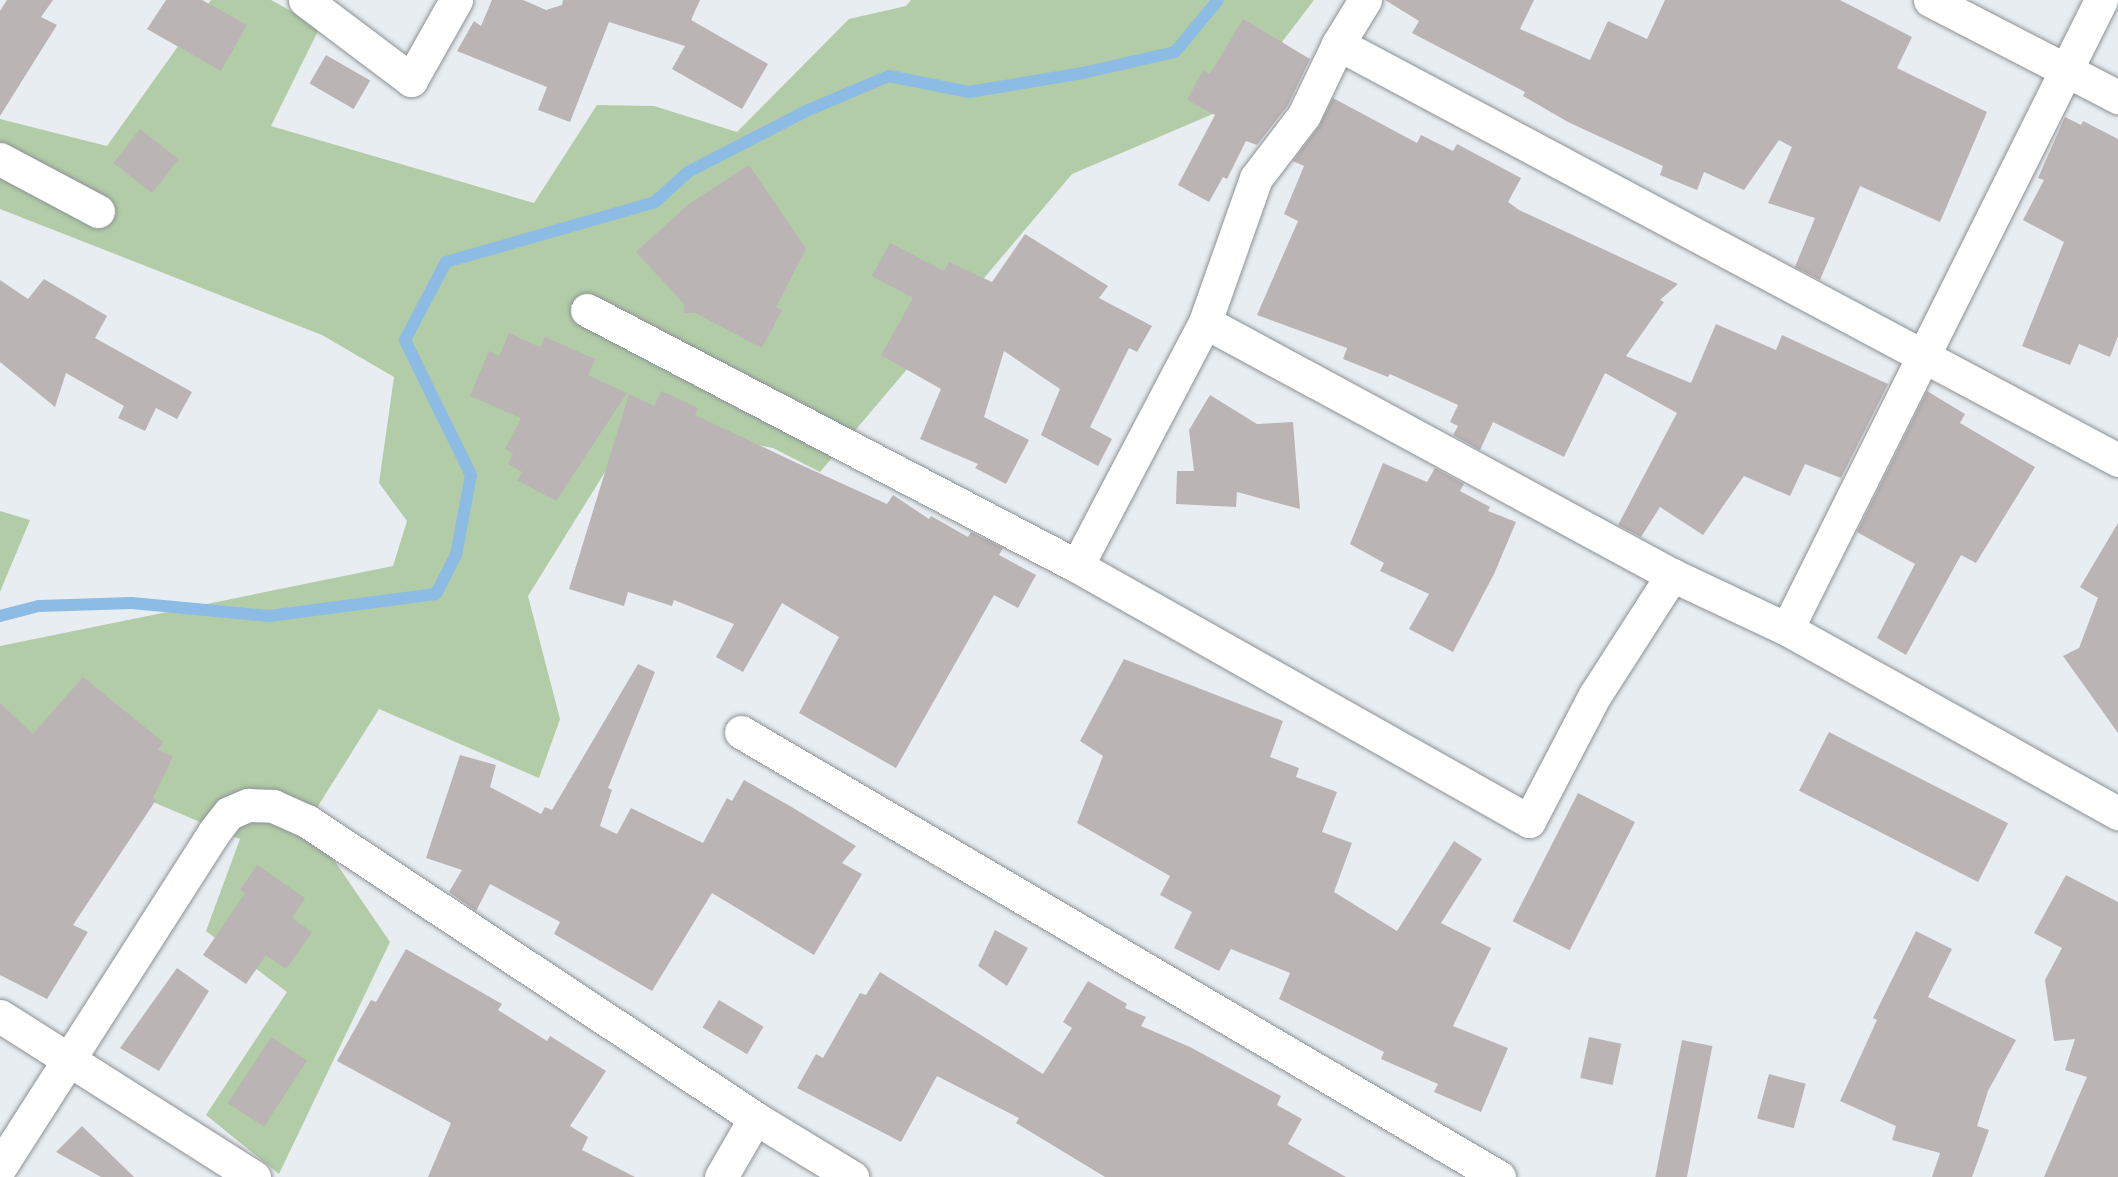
<!DOCTYPE html>
<html>
<head>
<meta charset="utf-8">
<style>
	body { margin:0 }
	#map { position:relative; width:2118px; height:1177px; overflow:hidden; background:#e8edf1; font-family:Montserrat,sans-serif }
	div>[style] { position:absolute }
	.green>* { inset:0; background:#b1cca7 }
	.stream>* { height:12px; margin:-6px; padding:0 6px; transform-origin:6px; border-radius:6px; background:#8cbbe4 }
	.building>* { inset:0; background:#bbb4b4; transform-origin:0 0 }
	.roads { filter:drop-shadow(0 0 2px #8d9195) drop-shadow(0 0 2px #8d9195) }
	.minor>* { height:33px; margin:-16.5px; padding:0 16.5px; transform-origin:16.5px; border-radius:16.5px; background:#fff }
	span { translate:-50% -50%; white-space:nowrap; text-align:center; line-height:1.15; -webkit-text-stroke:4.5px #e8edf1; paint-order:stroke }
</style>
</head>
<body>
<div id="map">
	<div class="green">
		<div style="clip-path:polygon(211px 0,271px 0,320px 27px,271px 126px,534px 203px,597px 105px,654px 106px,737px 132px,849px 19px,906px 6px,911px 0,1314px 0,1234px 105px,1072px 174px,820px 472px,773px 448px,636px 422px,528px 596px,560px 719px,539px 778px,379px 709px,308px 822px,390px 942px,279px 1174px,206px 1115px,287px 992px,206px 931px,240px 839px,106px 782px,0 781px,0 646px,393px 566px,407px 521px,379px 483px,394px 377px,322px 335px,0 209px,0 119px,107px 146px)"></div>
		<div style="clip-path:polygon(0 511px,30px 520px,0 592px)"></div>
	</div>
	<div class="stream">
		<div style="left:0;top:616px;width:40px;rotate:-14.4deg"></div>
		<div style="left:39px;top:606px;width:93px;rotate:-1.8deg"></div>
		<div style="left:132px;top:603px;width:138px;rotate:5.4deg"></div>
		<div style="left:269px;top:616px;width:168px;rotate:-7.5deg"></div>
		<div style="left:436px;top:594px;width:44px;rotate:-62.9deg"></div>
		<div style="left:456px;top:555px;width:81px;rotate:-79.4deg"></div>
		<div style="left:471px;top:475px;width:150px;rotate:-116.1deg"></div>
		<div style="left:405px;top:340px;width:88px;rotate:-62.3deg"></div>
		<div style="left:446px;top:262px;width:217px;rotate:-16deg"></div>
		<div style="left:655px;top:202px;width:45px;rotate:-42.3deg"></div>
		<div style="left:688px;top:172px;width:133px;rotate:-27.3deg"></div>
		<div style="left:806px;top:111px;width:90px;rotate:-22.9deg"></div>
		<div style="left:889px;top:76px;width:82px;rotate:11.3deg"></div>
		<div style="left:969px;top:92px;width:116px;rotate:-9.5deg"></div>
		<div style="left:1083px;top:73px;width:94px;rotate:-12.9deg"></div>
		<div style="left:1175px;top:52px;width:67px;rotate:-50.4deg"></div>
	</div>
	<div class="building">
		<div style="clip-path:polygon(7px 0,53px 0,41px 17px,57px 25px,0 116px,0 11px)"></div>
		<div style="clip-path:polygon(166px 0,202px 0,247px 25px,221px 71px,147px 29px)"></div>
		<div style="clip-path:polygon(492px 0,523px 0,546px 10px,562px 5px,563px 0,700px 0,691px 20px,768px 64px,742px 109px,672px 69px,685px 46px,609px 22px,570px 122px,538px 110px,547px 87px,457px 51px,474px 21px,481px 26px)"></div>
		<div style="clip-path:polygon(1385px 0,1534px 0,1520px 29px,1590px 60px,1608px 21px,1647px 39px,1665px 0,1840px 0,1912px 37px,1897px 68px,1987px 112px,1940px 222px,1860px 186px,1820px 280px,1795px 267px,1815px 218px,1768px 203px,1792px 147px,1779px 140px,1744px 190px,1704px 172px,1697px 190px,1660px 175px,1663px 166px,1568px 122px,1523px 96px,1525px 92px,1412px 33px,1419px 21px)"></div>
		<div style="clip-path:polygon(1243px 19px,1310px 59px,1288px 105px,1257px 145px,1246px 141px,1227px 179px,1223px 177px,1209px 202px,1178px 185px,1215px 115px,1187px 100px,1203px 70px,1210px 74px)"></div>
		<div style="left:326px;top:55px;width:51px;height:33px;rotate:30deg"></div>
		<div style="clip-path:polygon(1333px 98px,1417px 143px,1421px 135px,1453px 151px,1457px 144px,1521px 178px,1508px 202px,1519px 210px,1678px 284px,1660px 300px,1664px 302px,1626px 356px,1691px 383px,1716px 324px,1776px 350px,1782px 335px,1888px 384px,1841px 478px,1805px 464px,1790px 496px,1744px 476px,1703px 535px,1660px 507px,1641px 537px,1618px 525px,1677px 413px,1605px 373px,1564px 457px,1493px 422px,1480px 450px,1453px 435px,1458px 426px,1450px 422px,1458px 405px,1390px 374px,1388px 377px,1343px 359px,1347px 348px,1257px 315px,1298px 221px,1284px 214px,1304px 166px,1293px 161px,1319px 126px)"></div>
		<div style="clip-path:polygon(2065px 117px,2081px 125px,2083px 121px,2118px 139px,2118px 336px,2110px 357px,2079px 344px,2070px 365px,2022px 346px,2064px 242px,2023px 220px,2044px 180px,2038px 178px)"></div>
		<div style="left:140px;top:129px;width:49px;height:43px;rotate:38deg"></div>
		<div style="clip-path:polygon(749px 165px,806px 249px,776px 307px,782px 310px,762px 348px,695px 313px,684px 313px,684px 304px,636px 252px,690px 203px)"></div>
		<div style="clip-path:polygon(1025px 234px,1108px 286px,1099px 298px,1152px 326px,1137px 352px,1129px 348px,1090px 427px,1112px 439px,1098px 466px,1041px 435px,1060px 389px,1004px 351px,984px 417px,1029px 440px,1006px 484px,975px 468px,978px 464px,920px 439px,941px 389px,881px 355px,913px 298px,872px 276px,890px 243px,944px 271px,949px 262px,992px 282px)"></div>
		<div style="clip-path:polygon(44px 279px,107px 316px,95px 338px,192px 392px,177px 419px,156px 408px,145px 431px,118px 418px,124px 406px,66px 373px,55px 407px,0 362px,0 280px,28px 299px)"></div>
		<div style="clip-path:polygon(509px 333px,540px 347px,545px 337px,595px 359px,588px 375px,627px 393px,556px 501px,517px 480px,522px 472px,508px 464px,513px 454px,505px 449px,521px 418px,470px 396px,489px 351px,499px 356px)"></div>
		<div style="clip-path:polygon(662px 391px,698px 408px,695px 415px,799px 464px,887px 504px,893px 495px,929px 519px,931px 516px,968px 537px,971px 532px,1003px 548px,999px 555px,1036px 575px,1018px 608px,994px 595px,896px 768px,799px 713px,839px 637px,782px 603px,743px 672px,716px 657px,734px 624px,674px 600px,672px 606px,628px 592px,624px 606px,569px 589px,629px 394px,654px 406px)"></div>
		<div style="clip-path:polygon(1927px 391px,1965px 414px,1960px 423px,2035px 467px,1976px 563px,1961px 555px,1906px 655px,1877px 638px,1915px 564px,1857px 532px)"></div>
		<div style="clip-path:polygon(1210px 395px,1257px 424px,1293px 422px,1300px 509px,1237px 492px,1236px 507px,1176px 504px,1177px 471px,1194px 471px,1189px 430px)"></div>
		<div style="clip-path:polygon(1383px 463px,1427px 482px,1435px 468px,1464px 484px,1460px 491px,1490px 507px,1488px 511px,1516px 522px,1494px 574px,1453px 652px,1409px 629px,1429px 594px,1380px 571px,1384px 563px,1350px 544px)"></div>
		<div style="clip-path:polygon(2118px 523px,2118px 733px,2063px 656px,2079px 648px,2098px 598px,2080px 587px)"></div>
		<div style="clip-path:polygon(1124px 659px,1283px 721px,1270px 757px,1299px 768px,1296px 777px,1337px 792px,1322px 832px,1352px 843px,1334px 892px,1397px 931px,1454px 841px,1482px 859px,1441px 923px,1491px 948px,1453px 1026px,1508px 1048px,1481px 1112px,1434px 1092px,1438px 1084px,1381px 1059px,1384px 1052px,1279px 999px,1290px 973px,1231px 949px,1219px 971px,1174px 948px,1192px 912px,1160px 895px,1170px 876px,1077px 823px,1103px 756px,1080px 741px)"></div>
		<div style="clip-path:polygon(638px 664px,655px 672px,608px 788px,612px 790px,600px 826px,617px 834px,631px 808px,703px 843px,727px 798px,732px 801px,744px 780px,790px 806px,856px 846px,842px 863px,862px 874px,814px 955px,712px 893px,652px 991px,554px 934px,560px 922px,490px 884px,476px 911px,449px 892px,462px 870px,426px 858px,460px 755px,496px 765px,490px 787px,541px 814px,545px 807px,552px 810px)"></div>
		<div style="clip-path:polygon(83px 677px,163px 742px,158px 750px,173px 757px,153px 798px,156px 800px,73px 925px,88px 932px,47px 999px,0 975px,0 703px,33px 734px)"></div>
		<div style="left:1829px;top:732px;width:201px;height:66px;rotate:27deg"></div>
		<div style="left:1578px;top:793px;width:64px;height:144px;rotate:27deg"></div>
		<div style="clip-path:polygon(257px 865px,305px 898px,292px 918px,312px 932px,286px 969px,266px 955px,246px 984px,203px 955px,245px 893px,240px 890px)"></div>
		<div style="clip-path:polygon(2066px 875px,2118px 902px,2118px 1177px,2044px 1177px,2087px 1077px,2065px 1070px,2075px 1039px,2054px 1041px,2045px 980px,2062px 948px,2034px 933px)"></div>
		<div style="clip-path:polygon(995px 930px,1028px 948px,1007px 986px,978px 966px)"></div>
		<div style="clip-path:polygon(1916px 931px,1952px 949px,1928px 997px,2016px 1040px,1988px 1091px,1977px 1126px,1989px 1130px,1972px 1177px,1932px 1177px,1940px 1153px,1892px 1140px,1896px 1126px,1840px 1101px,1877px 1020px,1873px 1018px)"></div>
		<div style="clip-path:polygon(406px 949px,502px 1004px,498px 1010px,547px 1041px,550px 1036px,606px 1071px,570px 1126px,588px 1137px,582px 1150px,635px 1177px,428px 1177px,451px 1123px,337px 1061px,371px 1000px,376px 1002px)"></div>
		<div style="clip-path:polygon(177px 968px,209px 991px,159px 1071px,120px 1048px)"></div>
		<div style="clip-path:polygon(880px 972px,1043px 1074px,1072px 1028px,1063px 1022px,1088px 981px,1127px 1004px,1125px 1008px,1146px 1017px,1141px 1026px,1190px 1047px,1281px 1096px,1277px 1105px,1302px 1119px,1288px 1144px,1346px 1177px,1105px 1177px,1016px 1123px,1019px 1118px,937px 1076px,901px 1142px,797px 1088px,816px 1054px,823px 1058px,860px 993px,866px 995px)"></div>
		<div style="left:719px;top:1000px;width:52px;height:32px;rotate:31deg"></div>
		<div style="left:271px;top:1037px;width:43px;height:79px;rotate:33deg"></div>
		<div style="left:1589px;top:1037px;width:33px;height:42px;rotate:12deg"></div>
		<div style="left:1682px;top:1040px;width:31px;height:140px;rotate:11deg"></div>
		<div style="left:1769px;top:1074px;width:38px;height:46px;rotate:15deg"></div>
		<div style="clip-path:polygon(82px 1126px,134px 1177px,101px 1177px,56px 1152px)"></div>
	</div>
	<div class="roads">
		<div class="minor">
			<div style="left:305px;top:0;width:133px;rotate:37deg"></div>
			<div style="left:411px;top:80px;width:92px;rotate:-60.6deg"></div>
			<div style="left:1930px;top:0;width:212px;rotate:27.3deg"></div>
			<div style="left:1338px;top:44px;width:884px;rotate:28.07deg"></div>
			<div style="left:0;top:159px;width:111px;rotate:28deg"></div>
			<div style="left:587px;top:310px;width:553px;rotate:27.58deg"></div>
			<div style="left:1077px;top:566px;width:519px;rotate:29.43deg"></div>
			<div style="left:1529px;top:821px;width:142px;rotate:-62.4deg"></div>
			<div style="left:1595px;top:695px;width:143px;rotate:-57.3deg"></div>
			<div style="left:1672px;top:575px;width:127px;rotate:25.2deg"></div>
			<div style="left:1787px;top:629px;width:379px;rotate:29.1deg"></div>
			<div style="left:1205px;top:322px;width:531px;rotate:28.45deg"></div>
			<div style="left:1077px;top:566px;width:276px;rotate:-62.3deg"></div>
			<div style="left:1205px;top:322px;width:153px;rotate:-70.5deg"></div>
			<div style="left:1256px;top:178px;width:79px;rotate:-52.7deg"></div>
			<div style="left:1304px;top:115px;width:79px;rotate:-64.4deg"></div>
			<div style="left:1338px;top:44px;width:52px;rotate:-58.5deg"></div>
			<div style="left:1787px;top:629px;width:703px;rotate:-63.47deg"></div>
			<div style="left:741px;top:732px;width:879px;rotate:30.42deg"></div>
			<div style="left:0;top:1016px;width:301px;rotate:32.4deg"></div>
			<div style="left:0;top:1167px;width:398px;rotate:-57.4deg"></div>
			<div style="left:214px;top:832px;width:24px;rotate:-52deg"></div>
			<div style="left:229px;top:813px;width:21px;rotate:-23deg"></div>
			<div style="left:248px;top:805px;width:25px;rotate:2deg"></div>
			<div style="left:273px;top:806px;width:37px;rotate:24deg"></div>
			<div style="left:307px;top:821px;width:538px;rotate:33.54deg"></div>
			<div style="left:755px;top:1118px;width:114px;rotate:31.3deg"></div>
			<div style="left:721px;top:1177px;width:68px;rotate:-60deg"></div>
		</div>
	</div>
</div>
</body>
</html>
